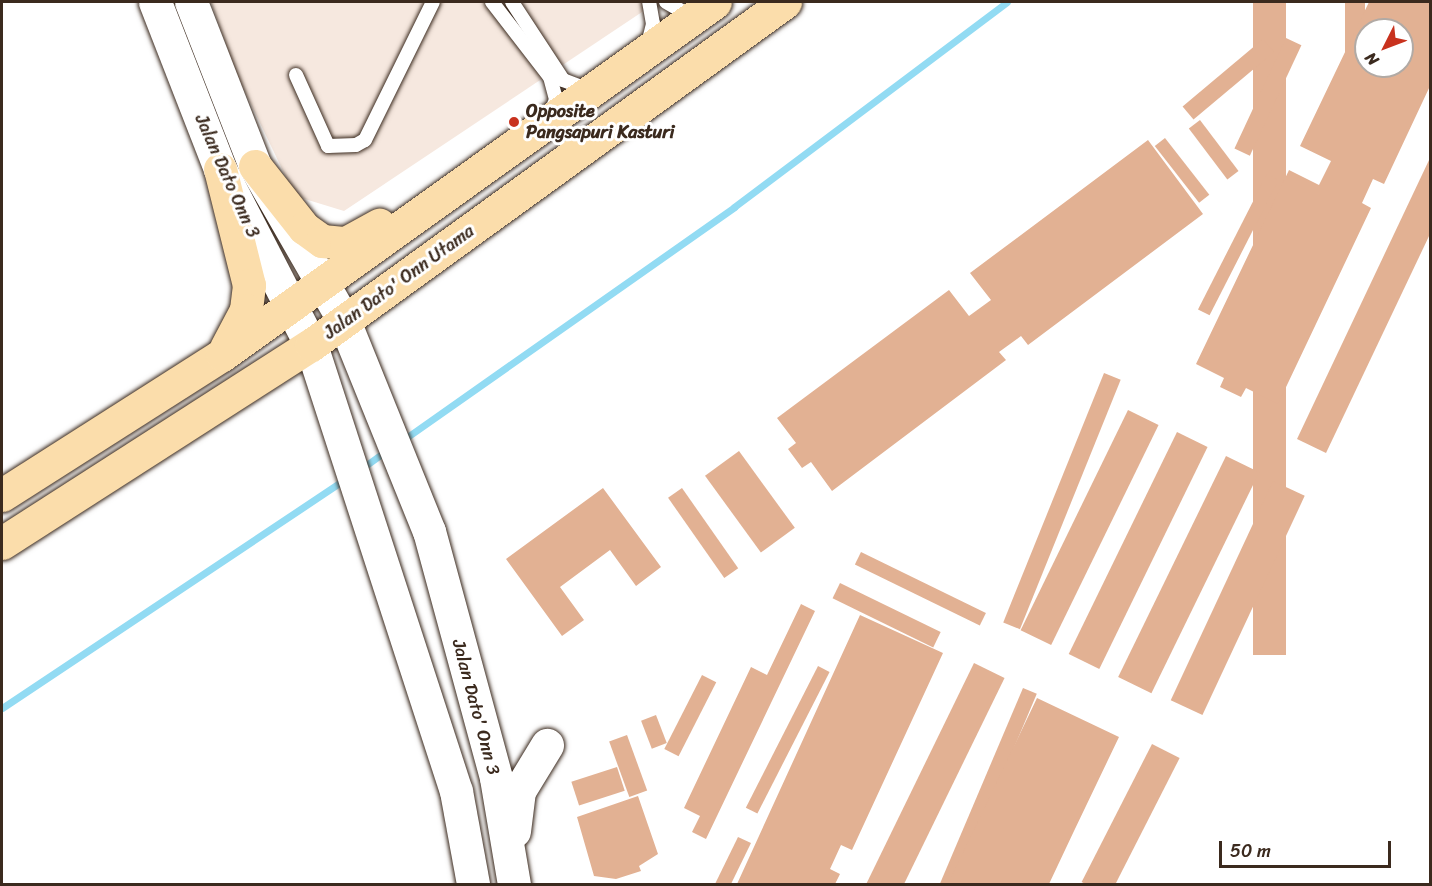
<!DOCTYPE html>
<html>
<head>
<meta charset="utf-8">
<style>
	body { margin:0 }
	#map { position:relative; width:1432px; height:886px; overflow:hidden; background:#fff; font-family:Sriracha,sans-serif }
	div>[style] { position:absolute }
	.built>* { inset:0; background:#f6e8df }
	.stream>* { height:7px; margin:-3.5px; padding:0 3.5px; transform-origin:3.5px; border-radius:3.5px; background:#92dbf3 }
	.building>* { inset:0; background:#e2b193; transform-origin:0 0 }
	.roads { filter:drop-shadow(0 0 2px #3b2a1e) drop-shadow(0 0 2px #3b2a1e) }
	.lane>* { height:14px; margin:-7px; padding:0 7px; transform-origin:7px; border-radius:7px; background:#fff }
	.secondary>* { height:33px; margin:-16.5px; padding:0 16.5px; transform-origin:16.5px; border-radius:16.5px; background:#fff }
	.primary>* { height:33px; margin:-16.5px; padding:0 16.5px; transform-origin:16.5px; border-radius:16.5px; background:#fbddab }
	.dots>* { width:16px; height:16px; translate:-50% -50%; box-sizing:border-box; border:3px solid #fff; border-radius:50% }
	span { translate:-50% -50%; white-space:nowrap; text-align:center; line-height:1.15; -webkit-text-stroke:6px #fff; paint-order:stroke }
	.poi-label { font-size:18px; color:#3b2a1e; font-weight:700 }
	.left { translate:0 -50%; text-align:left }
	.street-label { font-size:18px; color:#3b2a1e }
	.frame { position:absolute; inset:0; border:3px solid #3b2a1e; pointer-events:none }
	.north { position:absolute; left:1354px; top:18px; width:60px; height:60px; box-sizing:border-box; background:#fff; border:2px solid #b1aaa5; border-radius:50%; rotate:228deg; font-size:16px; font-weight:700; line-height:24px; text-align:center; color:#3b2a1e }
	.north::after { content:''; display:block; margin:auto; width:21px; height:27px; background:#c8321e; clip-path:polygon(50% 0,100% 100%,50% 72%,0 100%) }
	.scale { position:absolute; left:1219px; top:841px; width:172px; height:27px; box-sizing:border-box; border:3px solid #3b2a1e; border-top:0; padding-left:8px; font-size:18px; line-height:21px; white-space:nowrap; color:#3b2a1e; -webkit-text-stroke:4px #fff; paint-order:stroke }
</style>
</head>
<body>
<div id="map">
	<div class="built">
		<div style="clip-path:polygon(211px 2px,657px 2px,344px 211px,295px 196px,236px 73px)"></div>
	</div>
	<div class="stream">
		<div style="left:403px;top:440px;width:405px;rotate:-35.1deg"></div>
		<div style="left:734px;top:207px;width:341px;rotate:-36.9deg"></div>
		<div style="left:361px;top:469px;width:31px;rotate:-36deg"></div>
		<div style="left:2px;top:708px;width:411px;rotate:-33.7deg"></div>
	</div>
	<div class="building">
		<div style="left:1253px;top:2px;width:33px;height:653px"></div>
		<div style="left:1345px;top:2px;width:20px;height:150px"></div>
		<div style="clip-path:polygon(evenodd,1369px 2px,1430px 2px,1430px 86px,1384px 184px,1373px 179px,1362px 203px,1371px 208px,1278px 404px,1246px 388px,1241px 397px,1220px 387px,1224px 378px,1196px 364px,1289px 170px,1319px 185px,1331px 161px,1300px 146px,1369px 2px,1366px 30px,1402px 30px,1402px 66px,1366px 66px,1366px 30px)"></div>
		<div style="left:1286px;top:38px;width:17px;height:122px;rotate:25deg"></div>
		<div style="left:1263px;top:39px;width:17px;height:105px;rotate:50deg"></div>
		<div style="left:1200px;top:120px;width:64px;height:14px;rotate:53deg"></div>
		<div style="left:1165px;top:138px;width:72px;height:13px;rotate:52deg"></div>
		<div style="clip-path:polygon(1148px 140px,1203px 214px,1028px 345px,1021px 336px,999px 352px,1006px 360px,832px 491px,811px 462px,802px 468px,788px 449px,796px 443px,777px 418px,949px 290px,969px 316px,991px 300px,970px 273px)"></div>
		<div style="clip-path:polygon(1430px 158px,1430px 234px,1326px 453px,1297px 439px)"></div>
		<div style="left:1267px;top:174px;width:13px;height:152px;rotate:27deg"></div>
		<div style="left:1104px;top:373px;width:18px;height:269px;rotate:22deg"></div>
		<div style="left:1128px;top:410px;width:34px;height:245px;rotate:26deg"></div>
		<div style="left:1177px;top:432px;width:34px;height:247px;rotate:26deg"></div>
		<div style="left:739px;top:451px;width:95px;height:42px;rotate:54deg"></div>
		<div style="left:1226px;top:456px;width:37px;height:246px;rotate:26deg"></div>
		<div style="left:1273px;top:481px;width:35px;height:242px;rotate:25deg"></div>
		<div style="clip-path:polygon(603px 488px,661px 567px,636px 586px,610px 550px,560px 587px,584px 620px,562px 636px,506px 559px)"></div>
		<div style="left:682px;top:488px;width:98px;height:17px;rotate:55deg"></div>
		<div style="left:861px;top:552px;width:139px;height:14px;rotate:26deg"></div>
		<div style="left:840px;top:583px;width:112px;height:17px;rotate:26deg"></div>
		<div style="clip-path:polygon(801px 604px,815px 611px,706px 839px,692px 832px,700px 816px,684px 808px,751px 667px,767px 675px)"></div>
		<div style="clip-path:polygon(860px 615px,943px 653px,852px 850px,841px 845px,830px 869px,840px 874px,835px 884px,737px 884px)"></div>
		<div style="left:974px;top:663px;width:34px;height:245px;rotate:26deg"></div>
		<div style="left:818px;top:666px;width:13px;height:159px;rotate:27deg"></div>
		<div style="left:702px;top:675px;width:16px;height:83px;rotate:27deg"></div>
		<div style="left:1023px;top:688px;width:15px;height:217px;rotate:23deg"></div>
		<div style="clip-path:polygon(1037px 698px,1119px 737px,1074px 831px,1049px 884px,948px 884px)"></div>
		<div style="left:656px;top:715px;width:30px;height:16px;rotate:69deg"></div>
		<div style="left:627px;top:735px;width:59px;height:19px;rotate:70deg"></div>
		<div style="left:1152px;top:744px;width:31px;height:155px;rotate:27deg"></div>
		<div style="left:617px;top:767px;width:25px;height:48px;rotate:72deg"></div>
		<div style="clip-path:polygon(638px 796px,658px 854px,639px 866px,641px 871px,616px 879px,594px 876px,577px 817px)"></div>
		<div style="clip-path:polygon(738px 837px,751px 843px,731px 884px,715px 884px)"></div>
	</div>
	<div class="roads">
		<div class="lane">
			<div style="left:492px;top:2px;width:95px;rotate:52.3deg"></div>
			<div style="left:550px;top:77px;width:24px;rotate:75deg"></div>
			<div style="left:556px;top:100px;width:12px;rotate:114deg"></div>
			<div style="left:512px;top:2px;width:93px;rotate:56.8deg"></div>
			<div style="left:563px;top:80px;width:26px;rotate:21deg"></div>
			<div style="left:666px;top:2px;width:30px;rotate:30deg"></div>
			<div style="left:648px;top:44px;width:21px;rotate:-76deg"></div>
			<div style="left:653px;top:24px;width:22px;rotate:-100deg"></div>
			<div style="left:296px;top:75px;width:78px;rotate:65.7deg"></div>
			<div style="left:328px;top:146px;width:28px;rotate:-2deg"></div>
			<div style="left:356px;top:145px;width:10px;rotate:-29deg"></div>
			<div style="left:365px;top:140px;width:154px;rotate:-63.8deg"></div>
		</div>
		<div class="secondary">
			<div style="left:155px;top:2px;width:179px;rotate:68.7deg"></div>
			<div style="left:220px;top:169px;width:198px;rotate:62.7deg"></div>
			<div style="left:311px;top:345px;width:469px;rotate:72deg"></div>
			<div style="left:456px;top:791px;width:95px;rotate:79.6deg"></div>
			<div style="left:191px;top:2px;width:176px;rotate:68.7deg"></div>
			<div style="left:255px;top:166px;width:179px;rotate:60.1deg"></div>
			<div style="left:344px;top:321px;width:227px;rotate:68deg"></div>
			<div style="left:429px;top:531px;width:256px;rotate:74.8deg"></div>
			<div style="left:496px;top:778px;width:108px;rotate:80.4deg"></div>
			<div style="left:514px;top:831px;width:40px;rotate:-82.9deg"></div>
			<div style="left:519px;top:791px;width:54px;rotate:-58.7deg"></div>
		</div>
		<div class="primary">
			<div style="left:255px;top:166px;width:79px;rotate:51.7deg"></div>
			<div style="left:304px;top:228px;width:22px;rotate:36deg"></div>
			<div style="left:322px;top:241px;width:24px;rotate:5deg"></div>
			<div style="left:346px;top:243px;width:38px;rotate:-29deg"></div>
			<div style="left:220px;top:169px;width:120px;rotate:76deg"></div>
			<div style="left:249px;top:285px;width:25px;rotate:97deg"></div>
			<div style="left:246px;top:310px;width:43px;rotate:117.8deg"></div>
			<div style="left:2px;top:495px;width:261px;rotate:-32.5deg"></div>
			<div style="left:222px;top:355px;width:606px;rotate:-35.6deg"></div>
			<div style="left:2px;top:543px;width:367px;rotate:-32.7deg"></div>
			<div style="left:311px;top:345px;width:585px;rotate:-35.89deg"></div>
		</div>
	</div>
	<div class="dots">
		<div style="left:514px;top:122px;background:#c8321e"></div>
	</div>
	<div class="poi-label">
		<span class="left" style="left:526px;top:122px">Opposite<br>Pangsapuri Kasturi</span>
	</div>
	<div class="street-label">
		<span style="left:227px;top:176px;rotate:66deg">Jalan Dato Onn 3</span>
		<span style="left:399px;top:282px;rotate:-36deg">Jalan Dato' Onn Utama</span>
		<span style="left:476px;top:707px;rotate:75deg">Jalan Dato' Onn 3</span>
	</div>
	<div class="frame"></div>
	<div class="north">N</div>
	<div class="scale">50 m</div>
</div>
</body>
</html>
